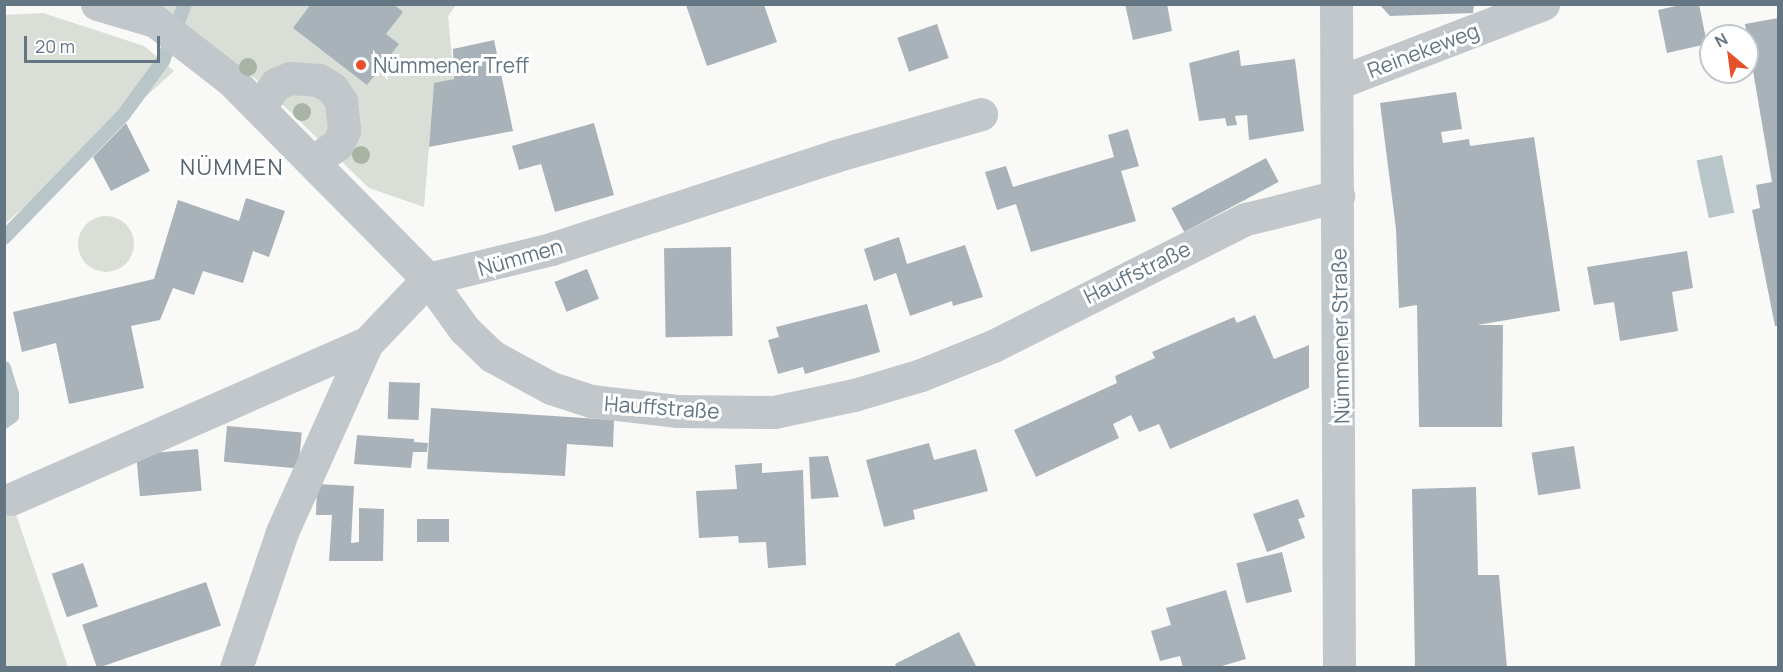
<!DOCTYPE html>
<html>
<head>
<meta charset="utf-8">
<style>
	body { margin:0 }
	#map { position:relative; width:1783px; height:672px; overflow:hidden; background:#f9f9f7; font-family:Manrope,sans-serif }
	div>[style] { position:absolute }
	.green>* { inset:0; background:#d9ded6 }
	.round { border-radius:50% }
	.water>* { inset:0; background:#b8c6c9; transform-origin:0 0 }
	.stream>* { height:14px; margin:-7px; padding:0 7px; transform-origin:7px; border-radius:7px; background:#b8c6c9 }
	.building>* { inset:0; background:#a9b2b9; transform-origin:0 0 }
	.minor>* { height:33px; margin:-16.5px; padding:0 16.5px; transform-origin:16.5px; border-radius:16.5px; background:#c2c7cb }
	.trees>* { width:18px; height:18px; margin:-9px; border-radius:50%; background:#a9b3a6 }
	.dots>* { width:16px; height:16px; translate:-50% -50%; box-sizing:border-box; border:3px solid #fff; border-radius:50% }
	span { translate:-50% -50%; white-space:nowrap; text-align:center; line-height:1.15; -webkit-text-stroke:6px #fff; paint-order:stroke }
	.street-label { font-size:21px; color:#647683 }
	.poi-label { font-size:21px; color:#647683 }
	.left { translate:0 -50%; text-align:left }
	.neighbourhood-label { font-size:22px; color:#56646e; letter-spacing:1.5px }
	.frame { position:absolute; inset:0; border:6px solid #647683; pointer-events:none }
	.north { position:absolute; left:1699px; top:24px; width:60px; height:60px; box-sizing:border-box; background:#fff; border:2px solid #c1c8cd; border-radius:50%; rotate:331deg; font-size:16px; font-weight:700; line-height:24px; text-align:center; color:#647683 }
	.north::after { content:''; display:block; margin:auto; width:21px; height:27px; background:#e6502a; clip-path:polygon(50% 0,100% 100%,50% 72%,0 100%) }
	.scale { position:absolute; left:24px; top:36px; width:136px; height:27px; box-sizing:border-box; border:3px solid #647683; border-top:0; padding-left:8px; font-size:18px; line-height:21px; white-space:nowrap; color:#647683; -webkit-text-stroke:4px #fff; paint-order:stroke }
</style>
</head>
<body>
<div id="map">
	<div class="green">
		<div style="clip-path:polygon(151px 5px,456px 5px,448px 16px,454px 79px,434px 84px,424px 207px,369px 188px,257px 80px)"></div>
		<div style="clip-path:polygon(43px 13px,144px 46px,174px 71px,5px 224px,5px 15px)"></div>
		<div class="round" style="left:78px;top:216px;width:56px;height:56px"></div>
		<div style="clip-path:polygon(4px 480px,19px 523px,68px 667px,5px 667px)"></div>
	</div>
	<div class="water">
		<div style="left:1722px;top:155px;width:59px;height:26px;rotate:78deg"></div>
	</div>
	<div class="stream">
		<div style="left:4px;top:238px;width:173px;rotate:-45.9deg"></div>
		<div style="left:124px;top:114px;width:66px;rotate:-53.7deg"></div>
		<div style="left:163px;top:61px;width:61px;rotate:-68.9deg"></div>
		<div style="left:4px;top:368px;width:27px;rotate:73deg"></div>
		<div style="left:12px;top:394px;width:22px;rotate:90deg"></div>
		<div style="left:12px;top:416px;width:10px;rotate:143deg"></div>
	</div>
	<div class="building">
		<div style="clip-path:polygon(311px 4px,393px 4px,403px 12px,386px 34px,399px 44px,367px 85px,293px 28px)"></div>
		<div style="clip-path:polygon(1125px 4px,1167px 4px,1172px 31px,1133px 40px)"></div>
		<div style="clip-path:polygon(1379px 4px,1474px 4px,1473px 13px,1390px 16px)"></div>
		<div style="clip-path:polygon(1685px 4px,1699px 4px,1707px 44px,1667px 53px,1658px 10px)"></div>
		<div style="clip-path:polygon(686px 5px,764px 5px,777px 42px,707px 66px)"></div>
		<div style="clip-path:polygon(1778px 18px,1778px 326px,1775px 326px,1752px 210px,1760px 208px,1756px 185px,1772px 182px,1745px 24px)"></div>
		<div style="left:937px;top:24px;width:36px;height:42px;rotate:71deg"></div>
		<div style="clip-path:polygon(494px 40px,513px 131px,429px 147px,434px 83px,454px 79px,453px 49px)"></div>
		<div style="clip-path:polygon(1239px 50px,1241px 66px,1295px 59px,1304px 131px,1249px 140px,1247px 115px,1235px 116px,1237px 125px,1227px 126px,1225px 118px,1199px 121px,1189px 63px)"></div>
		<div style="clip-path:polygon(1456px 92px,1462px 129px,1441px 132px,1443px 143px,1469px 139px,1470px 146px,1534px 137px,1560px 311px,1477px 325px,1503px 325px,1502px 427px,1419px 427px,1417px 305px,1399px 308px,1396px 229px,1380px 103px)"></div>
		<div style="clip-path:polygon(126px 123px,150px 171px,111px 191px,93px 157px)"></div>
		<div style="clip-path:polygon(594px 123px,614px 195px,555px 212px,541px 164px,519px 170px,512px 146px)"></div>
		<div style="clip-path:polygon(1128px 129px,1139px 166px,1121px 171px,1136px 221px,1031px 252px,1016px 204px,997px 210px,985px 172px,1006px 166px,1013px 187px,1114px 157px,1108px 135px)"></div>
		<div style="left:1266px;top:158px;width:27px;height:107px;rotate:62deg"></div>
		<div style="clip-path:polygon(246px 198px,285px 211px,269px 257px,253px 251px,243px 283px,203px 271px,194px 295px,173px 288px,160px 320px,131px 326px,144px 388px,69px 404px,56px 343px,22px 352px,13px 312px,154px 279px,178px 200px,239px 221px)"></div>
		<div style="clip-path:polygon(899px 237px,907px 264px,965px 245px,983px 297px,953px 306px,952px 301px,910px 316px,896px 273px,874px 281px,864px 249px)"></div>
		<div style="left:731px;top:247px;width:89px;height:67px;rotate:89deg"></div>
		<div style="clip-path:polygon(1687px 251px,1693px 288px,1672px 292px,1678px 331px,1620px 341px,1614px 302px,1594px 305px,1587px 267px)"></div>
		<div style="left:587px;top:269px;width:32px;height:35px;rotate:68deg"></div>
		<div style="clip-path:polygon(867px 304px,880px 352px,805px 374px,803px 367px,778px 374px,768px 340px,779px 337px,776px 327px)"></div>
		<div style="clip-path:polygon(1255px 315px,1274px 359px,1309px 345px,1309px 388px,1170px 449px,1159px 424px,1139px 432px,1131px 415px,1113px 424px,1119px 438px,1036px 477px,1014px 430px,1117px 383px,1115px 376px,1155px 358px,1152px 352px,1234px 317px,1237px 323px)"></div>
		<div style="left:389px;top:382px;width:31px;height:37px;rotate:2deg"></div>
		<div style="clip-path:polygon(431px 408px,614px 420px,613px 447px,567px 444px,565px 476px,427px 469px)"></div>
		<div style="left:227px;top:426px;width:75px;height:36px;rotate:5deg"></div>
		<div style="clip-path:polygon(357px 435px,414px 439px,414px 442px,428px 443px,427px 452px,413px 452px,411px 468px,354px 464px)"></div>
		<div style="clip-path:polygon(929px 443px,934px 460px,976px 449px,988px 491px,913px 510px,915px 519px,884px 527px,866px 460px)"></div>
		<div style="left:1574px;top:446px;width:43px;height:43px;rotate:81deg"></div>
		<div style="left:198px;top:449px;width:42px;height:62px;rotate:85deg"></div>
		<div style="clip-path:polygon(828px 456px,839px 497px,811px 499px,809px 457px)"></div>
		<div style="clip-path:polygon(762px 463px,762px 473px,803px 470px,806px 565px,768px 568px,766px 542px,739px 543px,738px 536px,699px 538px,696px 491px,737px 489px,735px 465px)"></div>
		<div style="clip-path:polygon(317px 484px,354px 486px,351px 543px,359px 542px,359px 508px,384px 509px,383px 561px,329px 561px,332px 515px,316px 515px)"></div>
		<div style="clip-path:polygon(1476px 487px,1478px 575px,1499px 575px,1507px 668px,1415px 668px,1412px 489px)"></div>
		<div style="clip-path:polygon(1298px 499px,1305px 517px,1298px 519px,1305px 538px,1267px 552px,1253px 514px)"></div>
		<div style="left:417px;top:519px;width:32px;height:23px"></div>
		<div style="left:1282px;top:552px;width:41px;height:47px;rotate:76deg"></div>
		<div style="left:83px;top:563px;width:46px;height:33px;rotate:71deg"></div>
		<div style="left:206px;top:582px;width:46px;height:131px;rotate:71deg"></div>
		<div style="clip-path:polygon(1226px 590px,1246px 659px,1215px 668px,1183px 668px,1180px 656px,1160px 661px,1151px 631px,1171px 625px,1166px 608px)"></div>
		<div style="clip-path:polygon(959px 632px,977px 668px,897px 668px,895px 664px)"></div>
	</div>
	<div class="minor">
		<div style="left:97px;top:4px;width:60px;rotate:16.3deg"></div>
		<div style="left:155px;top:21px;width:96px;rotate:37.8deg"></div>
		<div style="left:231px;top:80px;width:280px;rotate:45.3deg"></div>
		<div style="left:428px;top:279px;width:62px;rotate:54.2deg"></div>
		<div style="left:464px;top:329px;width:39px;rotate:44deg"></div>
		<div style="left:492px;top:356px;width:67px;rotate:28.5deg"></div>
		<div style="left:551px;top:388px;width:42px;rotate:18deg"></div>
		<div style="left:591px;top:401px;width:88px;rotate:6.6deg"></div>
		<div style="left:678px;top:411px;width:96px;rotate:0.6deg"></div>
		<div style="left:774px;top:412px;width:82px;rotate:-12deg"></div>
		<div style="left:854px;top:395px;width:70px;rotate:-16.6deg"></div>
		<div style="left:921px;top:375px;width:78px;rotate:-21.9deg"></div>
		<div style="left:993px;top:346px;width:283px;rotate:-26.7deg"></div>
		<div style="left:1246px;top:219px;width:95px;rotate:-14deg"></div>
		<div style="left:1336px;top:4px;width:664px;rotate:89.74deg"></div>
		<div style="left:1337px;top:83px;width:221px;rotate:-21deg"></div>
		<div style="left:259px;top:108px;width:29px;rotate:-55deg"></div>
		<div style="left:276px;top:84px;width:15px;rotate:-23deg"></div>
		<div style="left:290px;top:78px;width:29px;rotate:4deg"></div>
		<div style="left:319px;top:80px;width:15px;rotate:32deg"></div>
		<div style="left:332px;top:88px;width:16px;rotate:55deg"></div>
		<div style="left:341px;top:101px;width:29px;rotate:84deg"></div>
		<div style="left:344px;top:130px;width:15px;rotate:113deg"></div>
		<div style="left:338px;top:144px;width:29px;rotate:145deg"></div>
		<div style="left:428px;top:279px;width:127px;rotate:-13.7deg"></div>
		<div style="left:551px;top:249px;width:299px;rotate:-18.1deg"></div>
		<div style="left:835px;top:156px;width:152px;rotate:-16deg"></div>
		<div style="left:11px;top:499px;width:389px;rotate:-23.7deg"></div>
		<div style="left:236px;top:668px;width:144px;rotate:-71.3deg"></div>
		<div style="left:282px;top:532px;width:207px;rotate:-65.8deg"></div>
		<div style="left:367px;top:343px;width:88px;rotate:-46.4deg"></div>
	</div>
	<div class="trees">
		<div style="left:248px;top:67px"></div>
		<div style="left:302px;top:112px"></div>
		<div style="left:361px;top:155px"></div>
	</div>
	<div class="dots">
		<div style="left:361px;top:65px;background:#e6502a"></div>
	</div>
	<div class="street-label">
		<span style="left:1423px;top:50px;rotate:-21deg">Reinekeweg</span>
		<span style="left:520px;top:257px;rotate:-16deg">Nümmen</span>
		<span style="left:1137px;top:272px;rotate:-26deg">Hauffstraße</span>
		<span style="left:1340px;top:336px;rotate:-91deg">Nümmener Straße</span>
		<span style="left:662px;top:407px;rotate:4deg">Hauffstraße</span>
	</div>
	<div class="poi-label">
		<span class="left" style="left:373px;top:65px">Nümmener Treff</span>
	</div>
	<div class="neighbourhood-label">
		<span style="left:232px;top:168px">NÜMMEN</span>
	</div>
	<div class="frame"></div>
	<div class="north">N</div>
	<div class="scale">20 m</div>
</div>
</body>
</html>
